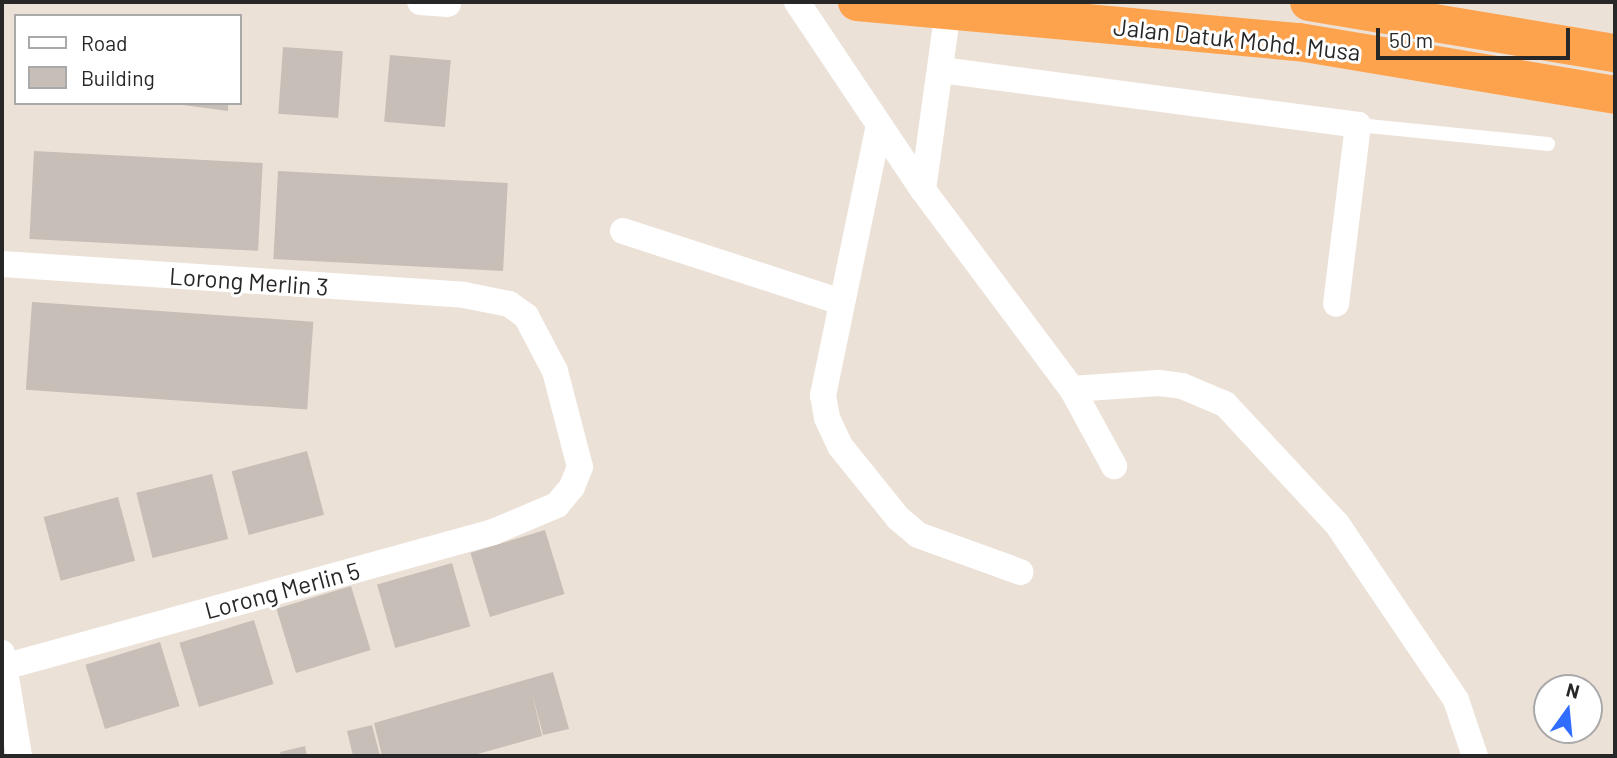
<!DOCTYPE html>
<html>
<head>
<meta charset="utf-8">
<style>
	body { margin:0 }
	#map { position:relative; width:1617px; height:758px; overflow:hidden; background:#ece1d7; font-family:Barlow,sans-serif }
	div>[style] { position:absolute }
	.building>* { inset:0; background:#c7beb7; transform-origin:0 0 }
	.service>* { height:14px; margin:-7px; padding:0 7px; transform-origin:7px; border-radius:7px; background:#fff }
	.minor>* { height:26px; margin:-13px; padding:0 13px; transform-origin:13px; border-radius:13px; background:#fff }
	.trunk>* { height:38px; margin:-19px; padding:0 19px; transform-origin:19px; border-radius:19px; background:#fea34d }
	span { translate:-50% -50%; white-space:nowrap; text-align:center; line-height:1.15; -webkit-text-stroke:6px #fff; paint-order:stroke }
	.street-label { font-size:24px; color:#272727 }
	.frame { position:absolute; inset:0; border:4px solid #272727; pointer-events:none }
	.legend { position:absolute; left:14px; top:14px; width:228px; height:91px; box-sizing:border-box; background:#fff; border:2px solid #a9a9a9; margin:0; padding:9px 12px; list-style:none; font-size:21px; color:#272727 }
	.legend li { display:flex; align-items:center; gap:14px; height:35px }
	.legend b { width:35px; border:2px solid #a9a9a9 }
	.north { position:absolute; left:1533px; top:674px; width:70px; height:70px; box-sizing:border-box; background:#fff; border:2px solid #a9a9a9; border-radius:50%; rotate:15deg; font-size:19px; font-weight:700; line-height:28px; text-align:center; color:#272727 }
	.north::after { content:''; display:block; margin:auto; width:24px; height:32px; background:#316eff; clip-path:polygon(50% 0,100% 100%,50% 72%,0 100%) }
	.scale { position:absolute; left:1376px; top:28px; width:194px; height:32px; box-sizing:border-box; border:4px solid #272727; border-top:0; padding-left:9px; font-size:21px; line-height:24px; white-space:nowrap; color:#272727; -webkit-text-stroke:5px #fff; paint-order:stroke }
</style>
</head>
<body>
<div id="map">
	<div class="building">
		<div style="left:283px;top:47px;width:60px;height:67px;rotate:4deg"></div>
		<div style="left:390px;top:55px;width:61px;height:67px;rotate:5deg"></div>
		<div style="clip-path:polygon(168px 103px,228px 103px,228px 111px)"></div>
		<div style="left:34px;top:151px;width:229px;height:88px;rotate:3deg"></div>
		<div style="left:278px;top:171px;width:230px;height:88px;rotate:3deg"></div>
		<div style="left:32px;top:302px;width:282px;height:88px;rotate:4deg"></div>
		<div style="left:307px;top:451px;width:66px;height:78px;rotate:75deg"></div>
		<div style="left:212px;top:474px;width:67px;height:78px;rotate:76deg"></div>
		<div style="left:118px;top:497px;width:66px;height:77px;rotate:75deg"></div>
		<div style="left:545px;top:530px;width:67px;height:78px;rotate:73deg"></div>
		<div style="left:452px;top:563px;width:66px;height:78px;rotate:74deg"></div>
		<div style="left:351px;top:586px;width:67px;height:78px;rotate:73deg"></div>
		<div style="left:254px;top:620px;width:67px;height:78px;rotate:73deg"></div>
		<div style="left:160px;top:642px;width:67px;height:78px;rotate:73deg"></div>
		<div style="clip-path:polygon(553px 672px,569px 729px,543px 735px,532px 693px,542px 736px,470px 756px,382px 756px,374px 723px)"></div>
		<div style="clip-path:polygon(372px 725px,380px 756px,353px 756px,347px 731px)"></div>
		<div style="clip-path:polygon(305px 746px,307px 756px,281px 756px,280px 752px)"></div>
	</div>
	<div class="service">
		<div style="left:1358px;top:125px;width:191px;rotate:5.7deg"></div>
	</div>
	<div class="minor">
		<div style="left:420px;top:2px;width:28px;rotate:4deg"></div>
		<div style="left:797px;top:2px;width:226px;rotate:56.2deg"></div>
		<div style="left:923px;top:190px;width:249px;rotate:53.2deg"></div>
		<div style="left:1072px;top:389px;width:88px;rotate:61.4deg"></div>
		<div style="left:941px;top:70px;width:421px;rotate:7.5deg"></div>
		<div style="left:1358px;top:125px;width:180px;rotate:97deg"></div>
		<div style="left:879px;top:125px;width:276px;rotate:101.7deg"></div>
		<div style="left:823px;top:395px;width:23px;rotate:80deg"></div>
		<div style="left:827px;top:418px;width:31px;rotate:65deg"></div>
		<div style="left:840px;top:446px;width:92px;rotate:51.1deg"></div>
		<div style="left:898px;top:518px;width:26px;rotate:40deg"></div>
		<div style="left:918px;top:535px;width:109px;rotate:19.9deg"></div>
		<div style="left:923px;top:190px;width:182px;rotate:-82.1deg"></div>
		<div style="left:623px;top:231px;width:229px;rotate:18deg"></div>
		<div style="left:2px;top:264px;width:463px;rotate:3.8deg"></div>
		<div style="left:464px;top:295px;width:46px;rotate:11.3deg"></div>
		<div style="left:509px;top:304px;width:21px;rotate:35deg"></div>
		<div style="left:526px;top:316px;width:62px;rotate:62.2deg"></div>
		<div style="left:555px;top:371px;width:99px;rotate:75.4deg"></div>
		<div style="left:580px;top:467px;width:22px;rotate:112deg"></div>
		<div style="left:572px;top:487px;width:23px;rotate:130deg"></div>
		<div style="left:557px;top:505px;width:69px;rotate:157.1deg"></div>
		<div style="left:493px;top:532px;width:507px;rotate:164.57deg"></div>
		<div style="left:1072px;top:389px;width:87px;rotate:-3.9deg"></div>
		<div style="left:1159px;top:383px;width:23px;rotate:7deg"></div>
		<div style="left:1182px;top:386px;width:47px;rotate:22.7deg"></div>
		<div style="left:1225px;top:404px;width:164px;rotate:47deg"></div>
		<div style="left:1337px;top:524px;width:212px;rotate:55.9deg"></div>
		<div style="left:1456px;top:700px;width:59px;rotate:71.3deg"></div>
		<div style="left:2px;top:653px;width:104px;rotate:80.6deg"></div>
	</div>
	<div class="trunk">
		<div style="left:857px;top:2px;width:444px;rotate:5.2deg"></div>
		<div style="left:1299px;top:42px;width:320px;rotate:9.5deg"></div>
		<div style="left:1309px;top:2px;width:310px;rotate:9.5deg"></div>
	</div>
	<div class="street-label">
		<span style="left:1237px;top:39px;rotate:6deg">Jalan Datuk Mohd. Musa</span>
		<span style="left:249px;top:281px;rotate:4deg">Lorong Merlin 3</span>
		<span style="left:282px;top:590px;rotate:-15deg">Lorong Merlin 5</span>
	</div>
	<div class="frame"></div>
	<ul class="legend">
	<li><b style="height:9px;background:#fff"></b>Road</li>
	<li><b style="height:19px;background:#c7beb7"></b>Building</li>
	</ul>
	<div class="north">N</div>
	<div class="scale">50 m</div>
</div>
</body>
</html>
